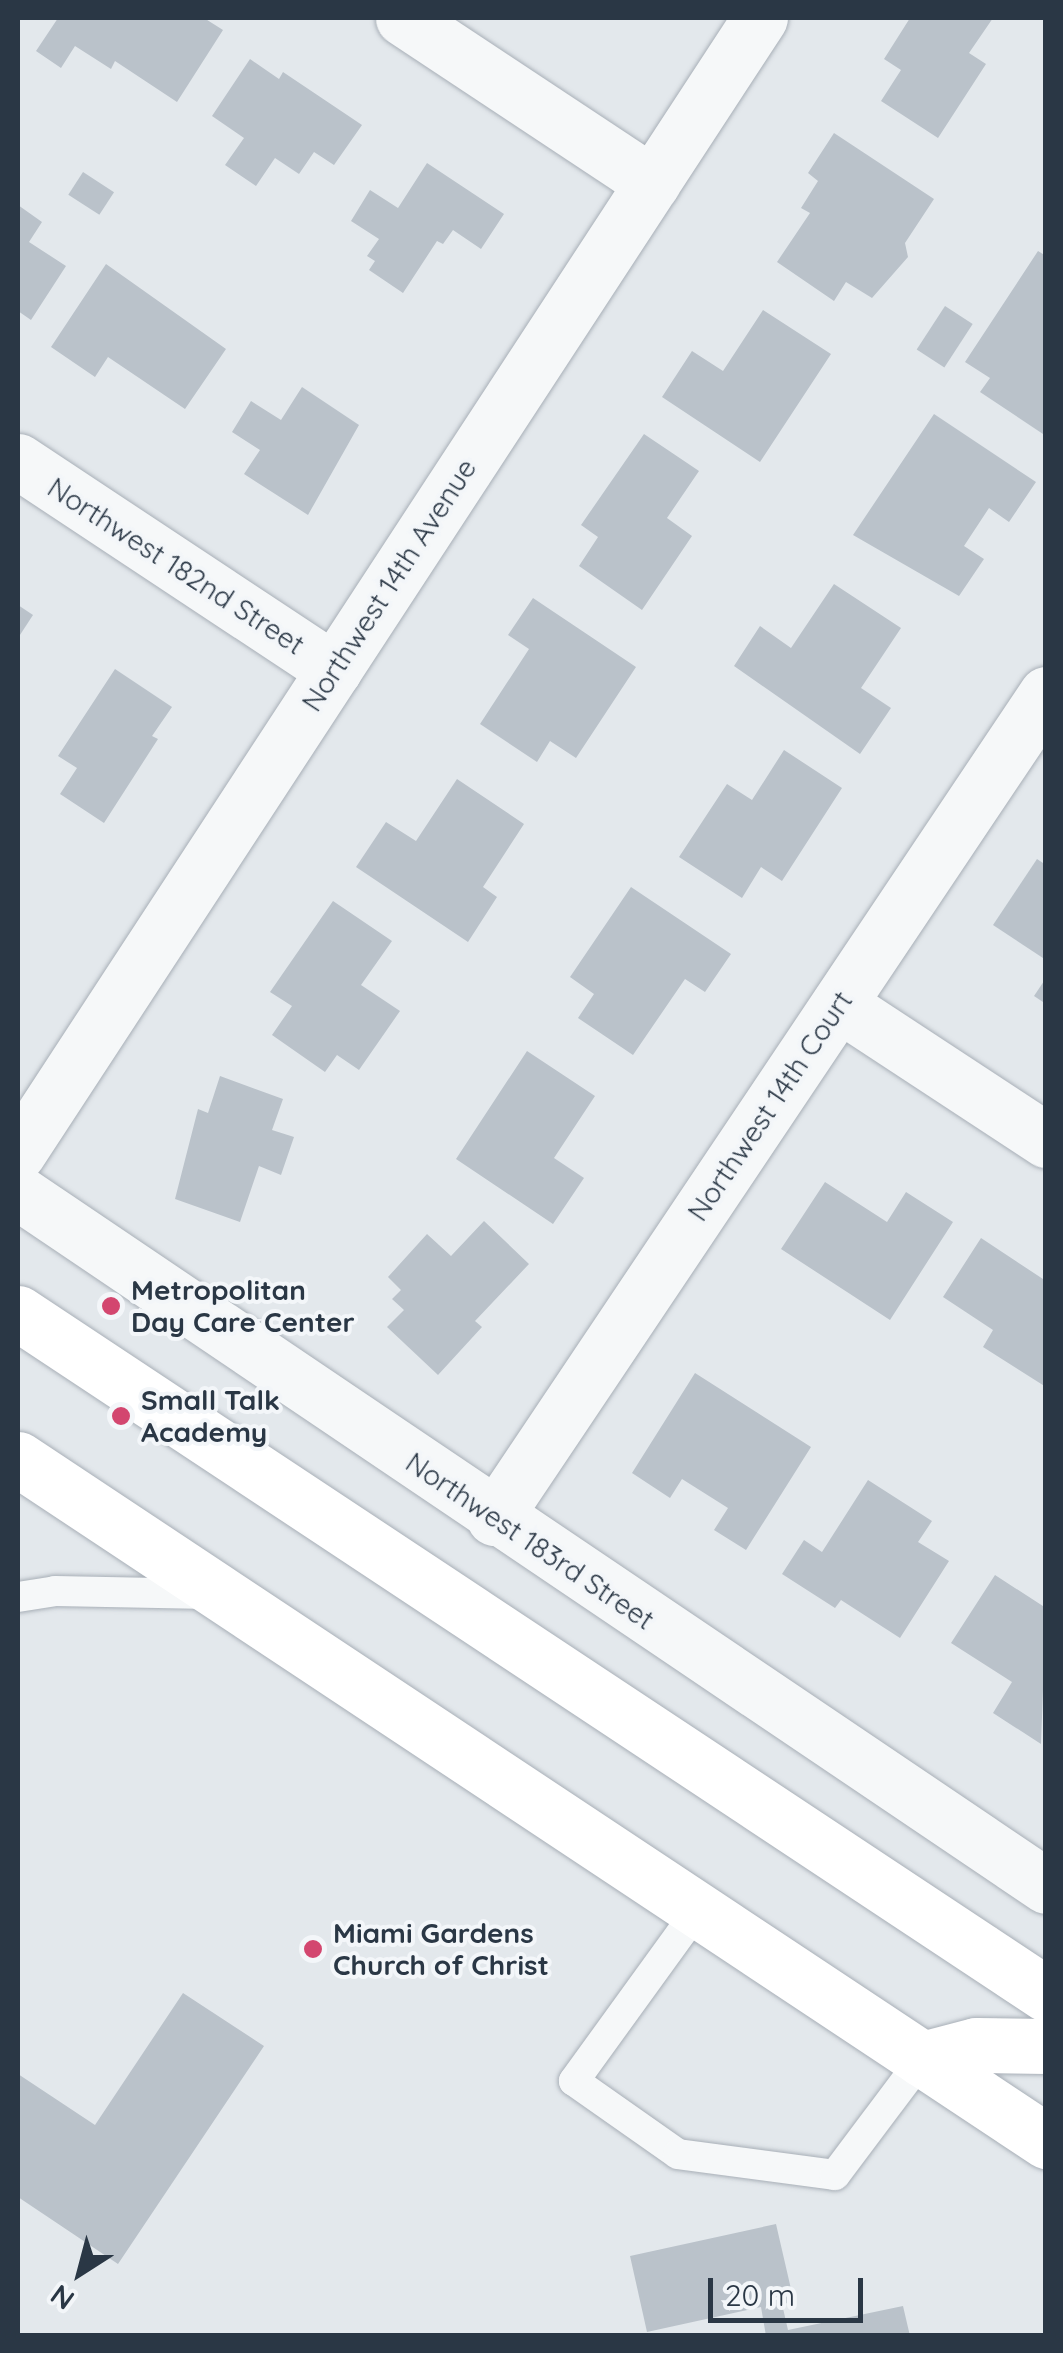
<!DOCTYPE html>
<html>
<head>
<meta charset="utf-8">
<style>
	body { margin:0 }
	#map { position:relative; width:1063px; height:2353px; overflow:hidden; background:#e3e8ec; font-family:Quicksand,sans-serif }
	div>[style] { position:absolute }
	.building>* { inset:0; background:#bac2ca; transform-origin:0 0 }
	.roads { filter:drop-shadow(0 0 2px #a8afb7) drop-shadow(0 0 2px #a8afb7) }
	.lane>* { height:30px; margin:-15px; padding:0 15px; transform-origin:15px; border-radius:15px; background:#f6f8f9 }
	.street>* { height:55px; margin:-27.5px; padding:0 27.5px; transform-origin:27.5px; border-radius:27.5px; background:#f6f8f9 }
	.primary>* { height:55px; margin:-27.5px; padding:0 27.5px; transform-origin:27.5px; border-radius:27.5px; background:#fff }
	.dots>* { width:28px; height:28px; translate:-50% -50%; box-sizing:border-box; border:5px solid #f3f6f9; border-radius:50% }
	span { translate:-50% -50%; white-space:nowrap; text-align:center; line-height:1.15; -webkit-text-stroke:8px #f3f6f9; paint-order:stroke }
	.street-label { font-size:28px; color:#2a3745 }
	.poi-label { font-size:28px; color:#2a3745; font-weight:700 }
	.left { translate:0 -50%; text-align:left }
	.frame { position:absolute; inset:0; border:20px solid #2a3745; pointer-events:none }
	.north { position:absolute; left:30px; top:2223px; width:100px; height:100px; -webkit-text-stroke:8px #f3f6f9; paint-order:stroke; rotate:216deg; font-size:28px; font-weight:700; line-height:40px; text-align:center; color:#2a3745 }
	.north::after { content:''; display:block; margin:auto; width:35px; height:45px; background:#2a3745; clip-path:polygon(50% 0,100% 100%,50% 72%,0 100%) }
	.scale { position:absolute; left:708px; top:2278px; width:155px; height:45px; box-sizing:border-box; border:5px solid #2a3745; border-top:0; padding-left:12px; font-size:30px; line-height:35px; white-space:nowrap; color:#2a3745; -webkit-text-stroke:8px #f3f6f9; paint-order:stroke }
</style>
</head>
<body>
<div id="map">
	<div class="building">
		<div style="clip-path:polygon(58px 18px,204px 18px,223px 30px,177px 102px,115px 61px,111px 69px,75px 46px,61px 68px,36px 51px)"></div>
		<div style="clip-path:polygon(910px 18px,993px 18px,969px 53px,986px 64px,938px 138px,881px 101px,901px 70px,884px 59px)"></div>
		<div style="clip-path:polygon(250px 59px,279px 79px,283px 72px,362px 125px,334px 165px,314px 152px,299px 174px,275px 158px,256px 186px,225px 165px,244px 138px,212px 116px)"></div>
		<div style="clip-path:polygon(834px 133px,934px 199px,905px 243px,908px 257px,872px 298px,846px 282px,834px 301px,777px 262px,810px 213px,801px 208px,818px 181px,808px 173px)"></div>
		<div style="clip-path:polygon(427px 163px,504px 214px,481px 249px,453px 230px,443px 244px,437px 241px,403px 293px,369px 270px,375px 261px,367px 256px,379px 239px,351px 221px,370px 190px,398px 208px)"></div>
		<div style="left:83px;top:172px;width:37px;height:27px;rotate:33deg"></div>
		<div style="clip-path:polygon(18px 205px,42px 222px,29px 242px,66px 266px,31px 320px,18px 311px)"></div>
		<div style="clip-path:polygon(1038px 251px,1046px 256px,1046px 436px,980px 392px,990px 378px,965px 362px)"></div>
		<div style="clip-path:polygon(106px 264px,226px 349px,185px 409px,108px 357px,95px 377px,51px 347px)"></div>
		<div style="left:945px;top:306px;width:33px;height:52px;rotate:33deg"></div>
		<div style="clip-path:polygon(763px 310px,831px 354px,760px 462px,662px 397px,692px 351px,723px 371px)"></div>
		<div style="clip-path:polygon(302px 387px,359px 425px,308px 515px,244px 474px,260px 450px,232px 432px,251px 401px,281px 420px)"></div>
		<div style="clip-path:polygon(934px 414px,1036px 482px,1009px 522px,989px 508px,964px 546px,984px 559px,959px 596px,853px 535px)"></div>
		<div style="clip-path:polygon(644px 434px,699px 471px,667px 518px,692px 536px,642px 610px,579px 566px,598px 537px,581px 525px)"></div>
		<div style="clip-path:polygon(834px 584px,901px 628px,861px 688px,891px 708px,860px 754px,734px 666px,760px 626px,791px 648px)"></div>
		<div style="clip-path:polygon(533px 598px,636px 667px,576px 758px,550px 741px,537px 762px,480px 724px,529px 649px,508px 635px)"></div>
		<div style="clip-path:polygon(18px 605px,33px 615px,18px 638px)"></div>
		<div style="clip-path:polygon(115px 669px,172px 707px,152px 736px,158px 739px,104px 823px,60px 794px,77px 768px,58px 756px)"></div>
		<div style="clip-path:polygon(784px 750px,842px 788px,782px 881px,761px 867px,742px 898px,679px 857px,727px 784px,752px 800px)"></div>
		<div style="clip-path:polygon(457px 779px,524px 824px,483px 887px,497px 897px,468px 942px,356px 867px,386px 822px,416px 841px)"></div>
		<div style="clip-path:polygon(1037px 859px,1046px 865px,1046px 960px,993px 925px)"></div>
		<div style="clip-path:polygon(631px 887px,731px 954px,705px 992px,685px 979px,633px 1055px,578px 1018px,594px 994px,570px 977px)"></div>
		<div style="clip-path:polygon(333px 901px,392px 941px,361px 985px,400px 1011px,359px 1070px,337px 1055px,325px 1072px,272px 1035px,292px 1006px,270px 992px)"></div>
		<div style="clip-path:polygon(1046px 978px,1046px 1004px,1034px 996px)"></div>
		<div style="clip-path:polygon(527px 1051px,595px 1096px,554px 1158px,584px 1178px,553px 1224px,456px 1159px)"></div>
		<div style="clip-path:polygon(220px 1076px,283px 1099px,272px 1130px,294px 1137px,281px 1175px,259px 1166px,240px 1222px,175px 1199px,198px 1109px,208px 1113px)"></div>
		<div style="clip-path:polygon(825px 1182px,887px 1222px,906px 1192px,953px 1222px,890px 1320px,781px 1249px)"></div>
		<div style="clip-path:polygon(484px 1221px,529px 1264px,475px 1321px,482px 1327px,438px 1375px,387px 1327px,404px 1310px,392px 1299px,401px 1290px,388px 1277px,427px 1234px,451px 1256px)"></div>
		<div style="clip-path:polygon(981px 1238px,1046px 1281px,1046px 1387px,983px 1347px,993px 1330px,943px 1297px)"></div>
		<div style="clip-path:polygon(695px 1373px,811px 1447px,746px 1550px,714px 1530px,728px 1508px,682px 1479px,670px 1498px,632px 1473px)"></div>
		<div style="clip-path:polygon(868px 1480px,932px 1521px,918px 1542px,949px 1561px,900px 1638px,841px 1600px,835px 1608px,782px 1574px,804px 1540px,822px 1552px)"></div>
		<div style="clip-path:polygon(995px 1575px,1046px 1608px,1041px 1744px,993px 1713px,1012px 1682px,951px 1643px)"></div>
		<div style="clip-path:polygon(183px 1993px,264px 2046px,118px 2264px,18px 2197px,18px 2074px,95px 2125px)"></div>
		<div style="clip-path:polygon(776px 2224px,794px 2302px,782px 2304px,788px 2330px,903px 2306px,910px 2336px,766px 2336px,761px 2307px,647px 2332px,630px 2256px)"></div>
	</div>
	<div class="roads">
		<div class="lane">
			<div style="left:18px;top:1597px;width:37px;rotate:-9deg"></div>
			<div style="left:55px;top:1591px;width:154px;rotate:1.1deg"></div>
			<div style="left:697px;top:1911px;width:210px;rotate:125.9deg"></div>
			<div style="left:574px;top:2081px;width:127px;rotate:35.1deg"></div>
			<div style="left:678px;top:2154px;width:158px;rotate:7.6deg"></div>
			<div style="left:835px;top:2175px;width:145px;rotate:-53.1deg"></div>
		</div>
		<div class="street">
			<div style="left:403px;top:18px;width:299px;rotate:33.5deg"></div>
			<div style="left:18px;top:461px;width:379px;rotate:33.5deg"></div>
			<div style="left:839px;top:1004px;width:248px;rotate:33.3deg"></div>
			<div style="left:18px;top:1153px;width:1356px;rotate:-56.83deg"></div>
			<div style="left:18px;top:1192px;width:1240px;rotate:34.02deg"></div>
			<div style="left:494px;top:1518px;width:992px;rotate:-56.18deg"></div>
		</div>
		<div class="primary">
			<div style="left:18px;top:1313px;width:1233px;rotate:33.52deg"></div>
			<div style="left:18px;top:1459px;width:1234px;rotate:33.56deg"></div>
			<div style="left:922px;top:2059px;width:56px;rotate:-14.5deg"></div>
			<div style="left:976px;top:2045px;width:70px;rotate:0.8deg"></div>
		</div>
	</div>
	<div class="dots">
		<div style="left:111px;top:1306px;background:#d3466f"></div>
		<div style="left:121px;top:1416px;background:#d3466f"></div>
		<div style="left:313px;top:1949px;background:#d3466f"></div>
	</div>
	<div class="street-label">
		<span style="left:176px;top:566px;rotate:33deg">Northwest 182nd Street</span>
		<span style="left:389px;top:585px;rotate:-57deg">Northwest 14th Avenue</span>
		<span style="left:770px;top:1106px;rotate:-56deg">Northwest 14th Court</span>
		<span style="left:530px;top:1541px;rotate:34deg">Northwest 183rd Street</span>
	</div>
	<div class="poi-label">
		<span class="left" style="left:131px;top:1306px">Metropolitan<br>Day Care Center</span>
		<span class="left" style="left:141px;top:1416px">Small Talk<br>Academy</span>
		<span class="left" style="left:333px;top:1949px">Miami Gardens<br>Church of Christ</span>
	</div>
	<div class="frame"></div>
	<div class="north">N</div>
	<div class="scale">20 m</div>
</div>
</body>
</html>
